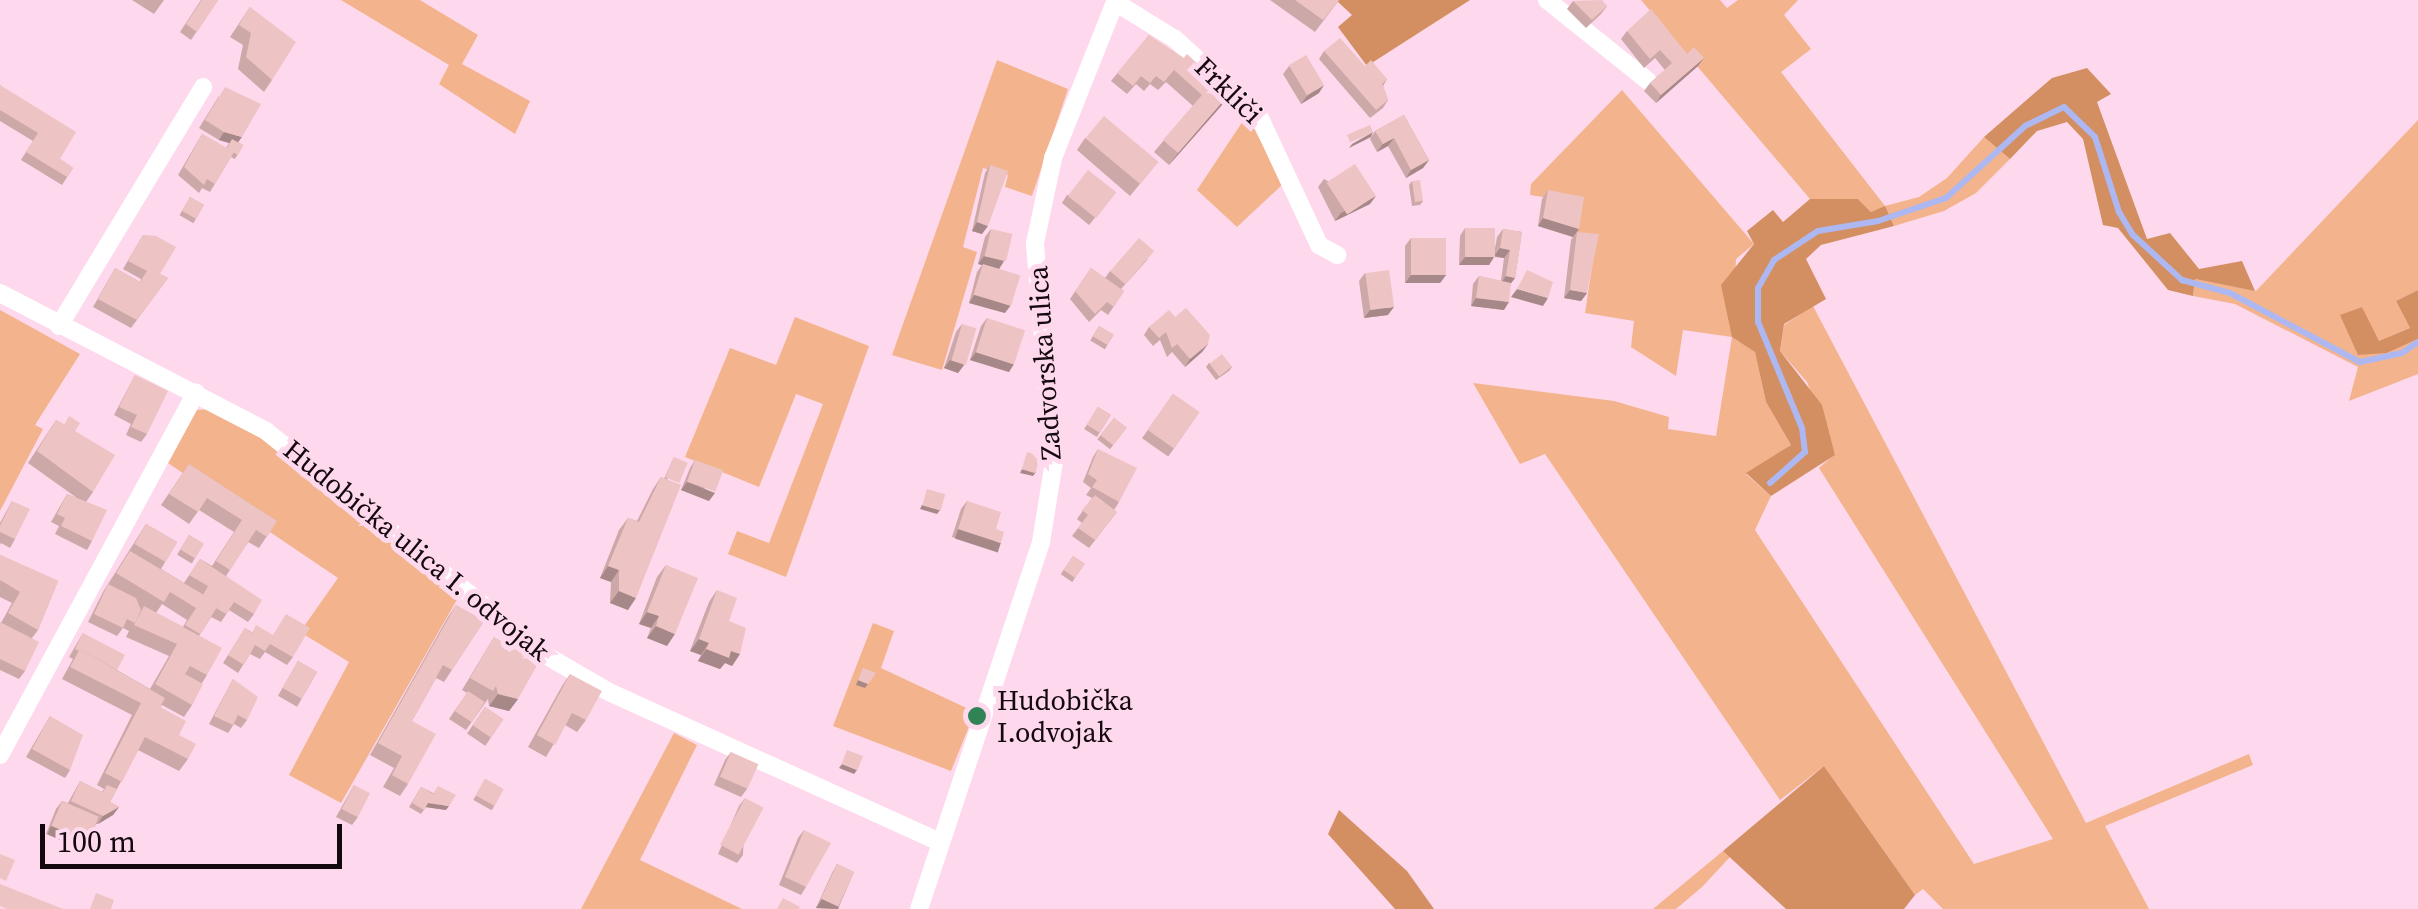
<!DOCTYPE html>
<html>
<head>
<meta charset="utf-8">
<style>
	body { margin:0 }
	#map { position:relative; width:2418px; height:909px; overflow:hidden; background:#fed8ec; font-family:"Source Serif 4",serif }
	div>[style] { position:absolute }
	.green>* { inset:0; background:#f3b48d }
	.forest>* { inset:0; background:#d38e61 }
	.stream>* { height:6px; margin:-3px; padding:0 3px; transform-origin:3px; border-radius:3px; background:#adb8f2 }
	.street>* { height:18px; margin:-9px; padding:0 9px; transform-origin:9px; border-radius:9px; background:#fff }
	.wall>* { inset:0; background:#cda8a8; transform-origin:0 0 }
	.shaded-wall>* { inset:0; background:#a78888; transform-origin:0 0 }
	.building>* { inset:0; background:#eec3c3; transform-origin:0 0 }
	.dots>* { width:28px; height:28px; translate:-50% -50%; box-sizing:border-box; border:5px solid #fed8ec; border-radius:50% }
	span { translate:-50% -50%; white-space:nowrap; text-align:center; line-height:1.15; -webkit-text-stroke:10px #fed8ec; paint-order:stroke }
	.street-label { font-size:28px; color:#150910 }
	.poi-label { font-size:28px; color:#150910 }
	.left { translate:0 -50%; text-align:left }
	.scale { position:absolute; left:40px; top:824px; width:302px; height:45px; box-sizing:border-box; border:5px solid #150910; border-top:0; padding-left:12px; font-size:30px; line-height:35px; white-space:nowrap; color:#150910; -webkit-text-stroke:8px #fed8ec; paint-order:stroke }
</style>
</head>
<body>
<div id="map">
	<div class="green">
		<div style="clip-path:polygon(341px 0,420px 0,478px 35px,462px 64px,530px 101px,515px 134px,439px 84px,449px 65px)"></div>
		<div style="clip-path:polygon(1641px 0,1720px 0,1727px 8px,1738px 0,1798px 0,1784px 15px,1811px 49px,1781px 72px,1885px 206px,1919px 197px,1947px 178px,1984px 137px,2010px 159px,1976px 193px,1944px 211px,1894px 226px,1885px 207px,1871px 212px,1858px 199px,1810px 199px)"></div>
		<div style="clip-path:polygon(997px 60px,1068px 89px,1032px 196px,1005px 187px,1008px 175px,983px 168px,963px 247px,977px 252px,942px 370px,892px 355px)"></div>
		<div style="clip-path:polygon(1622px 90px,1754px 244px,1736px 259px,1732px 337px,1755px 351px,1766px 402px,1791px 445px,1746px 474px,1771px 496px,1755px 530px,1974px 864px,2053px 839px,1819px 468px,1835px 454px,1807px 382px,1780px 351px,1784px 325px,1813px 306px,2086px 823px,2249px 754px,2253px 765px,2105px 826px,2149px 909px,1943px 909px,1923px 889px,1915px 895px,1824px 766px,1780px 800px,1545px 454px,1520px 464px,1473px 383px,1614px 401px,1669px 417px,1668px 429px,1716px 436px,1732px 337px,1683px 330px,1676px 376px,1631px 347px,1634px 321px,1585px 313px,1596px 241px,1576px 238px,1582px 203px,1530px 195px,1531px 184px)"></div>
		<div style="clip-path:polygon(1247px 115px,1283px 184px,1237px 227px,1197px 190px)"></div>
		<div style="clip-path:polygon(2418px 120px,2418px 290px,2396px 301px,2410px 328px,2378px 342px,2362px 307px,2340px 316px,2387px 353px,2418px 339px,2418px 374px,2349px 401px,2358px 367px,2235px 304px,2193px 296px,2195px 279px,2256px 291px)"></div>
		<div style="clip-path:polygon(0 310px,80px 354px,35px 425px,43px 429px,0 511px)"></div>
		<div style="clip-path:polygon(795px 317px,869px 346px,786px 577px,728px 554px,737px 531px,769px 543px,823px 404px,796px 394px,759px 487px,685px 457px,730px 348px,776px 365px)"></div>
		<div style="clip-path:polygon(209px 409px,265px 437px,459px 596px,341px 803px,289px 775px,349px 662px,300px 632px,338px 578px,168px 463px,197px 410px)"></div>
		<div style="clip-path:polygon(873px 623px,894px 631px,881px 668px,975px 712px,951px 771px,833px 726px)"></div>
		<div style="clip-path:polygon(674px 733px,697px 745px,640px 860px,742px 909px,581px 909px)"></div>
		<div style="clip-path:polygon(1723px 851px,1730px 857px,1702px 887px,1676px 909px,1653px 909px)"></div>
	</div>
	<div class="forest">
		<div style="clip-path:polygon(1336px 0,1470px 0,1367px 66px,1338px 27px,1352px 15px)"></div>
		<div style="clip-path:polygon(2087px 68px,2111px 94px,2097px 102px,2147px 239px,2170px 233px,2199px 269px,2242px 261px,2255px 291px,2195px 279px,2193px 296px,2168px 290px,2118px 228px,2103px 225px,2083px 139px,2067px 122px,2037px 131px,2010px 159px,1984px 137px,2052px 78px)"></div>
		<div style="clip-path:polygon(1810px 199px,1858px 199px,1871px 212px,1885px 206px,1894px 226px,1821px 245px,1806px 259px,1826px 299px,1784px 324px,1780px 351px,1822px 405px,1835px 455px,1771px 496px,1746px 473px,1791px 445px,1766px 402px,1755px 352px,1732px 337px,1721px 285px,1754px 244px,1747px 231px,1773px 210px,1783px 222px)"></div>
		<div style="clip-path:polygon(2418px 290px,2418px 339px,2387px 353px,2358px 355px,2340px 315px,2362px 307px,2379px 341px,2410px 328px,2396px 301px)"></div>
		<div style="clip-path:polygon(1824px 766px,1915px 895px,1904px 909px,1786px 909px,1723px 851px)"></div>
		<div style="clip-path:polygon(1339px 810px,1407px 871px,1434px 909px,1395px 909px,1328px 834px)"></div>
	</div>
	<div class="stream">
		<div style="left:1770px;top:483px;width:47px;rotate:-41.5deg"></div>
		<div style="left:1805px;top:452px;width:24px;rotate:-97deg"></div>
		<div style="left:1802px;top:428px;width:115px;rotate:-112.5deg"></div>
		<div style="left:1758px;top:322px;width:34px;rotate:-90deg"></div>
		<div style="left:1758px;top:288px;width:32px;rotate:-60deg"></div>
		<div style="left:1774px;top:260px;width:53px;rotate:-33.4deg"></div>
		<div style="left:1818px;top:231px;width:61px;rotate:-9.5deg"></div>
		<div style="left:1878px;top:221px;width:72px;rotate:-18.7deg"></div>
		<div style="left:1946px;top:198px;width:107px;rotate:-42.3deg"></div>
		<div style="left:2025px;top:126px;width:43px;rotate:-26deg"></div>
		<div style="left:2064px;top:107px;width:43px;rotate:44.1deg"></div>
		<div style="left:2095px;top:137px;width:79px;rotate:72.3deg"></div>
		<div style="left:2119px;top:212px;width:27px;rotate:59deg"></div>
		<div style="left:2133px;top:235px;width:67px;rotate:42.6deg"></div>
		<div style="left:2182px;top:280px;width:50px;rotate:15.2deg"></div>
		<div style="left:2230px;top:293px;width:147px;rotate:28deg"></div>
		<div style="left:2360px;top:362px;width:43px;rotate:-12.1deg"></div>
		<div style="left:2402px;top:353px;width:19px;rotate:-35deg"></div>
	</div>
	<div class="street">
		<div style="left:1547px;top:0;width:129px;rotate:38.7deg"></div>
		<div style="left:1115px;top:2px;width:70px;rotate:31.7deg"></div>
		<div style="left:1175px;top:39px;width:112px;rotate:42.1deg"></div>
		<div style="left:1258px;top:114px;width:145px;rotate:65deg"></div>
		<div style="left:1319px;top:245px;width:21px;rotate:29deg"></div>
		<div style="left:0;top:293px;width:300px;rotate:27.4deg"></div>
		<div style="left:266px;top:431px;width:360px;rotate:38.7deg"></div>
		<div style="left:547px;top:656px;width:72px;rotate:30.1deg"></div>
		<div style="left:609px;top:692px;width:362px;rotate:24.4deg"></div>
		<div style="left:59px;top:326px;width:279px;rotate:-58.9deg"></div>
		<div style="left:0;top:755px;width:412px;rotate:-61.6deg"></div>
		<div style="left:919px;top:909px;width:387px;rotate:-71.6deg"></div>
		<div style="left:1041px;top:542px;width:81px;rotate:-80.8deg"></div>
		<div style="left:1054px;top:462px;width:220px;rotate:-95deg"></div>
		<div style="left:1035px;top:243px;width:87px;rotate:-78deg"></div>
		<div style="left:1053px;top:158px;width:170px;rotate:-68.3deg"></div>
	</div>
	<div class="wall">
		<div style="clip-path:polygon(132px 0,164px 0,154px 14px)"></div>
		<div style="clip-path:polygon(201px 0,218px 0,191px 40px,180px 32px)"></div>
		<div style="clip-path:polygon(1270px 0,1339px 0,1315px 32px)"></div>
		<div style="clip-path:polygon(1573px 1px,1607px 6px,1601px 14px,1586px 28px,1567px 9px)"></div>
		<div style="clip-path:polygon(250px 7px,272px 80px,264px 92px,238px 69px,243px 45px,230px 37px)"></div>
		<div style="clip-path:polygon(1627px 31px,1687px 54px,1704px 58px,1698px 66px,1656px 103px,1644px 91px,1650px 83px,1665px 70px,1655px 58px,1644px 68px,1621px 39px)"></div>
		<div style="clip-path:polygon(1149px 35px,1222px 105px,1169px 165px,1154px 152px,1193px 106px,1166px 82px,1158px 90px,1150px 84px,1144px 91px,1136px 84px,1127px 94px,1111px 81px)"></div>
		<div style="clip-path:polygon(1324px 51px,1365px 66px,1387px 79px,1383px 86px,1388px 100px,1383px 108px,1370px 118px,1319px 59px)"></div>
		<div style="clip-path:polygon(1289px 66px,1319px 93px,1301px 104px,1283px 74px)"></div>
		<div style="clip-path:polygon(0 85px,60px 159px,73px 168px,62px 185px,21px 160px,33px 141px,0 121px)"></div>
		<div style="clip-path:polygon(219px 96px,238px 142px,243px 145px,235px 159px,231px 157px,210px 192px,202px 188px,199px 193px,178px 175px,202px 134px,226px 148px,229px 143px,219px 140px,199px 128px)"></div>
		<div style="clip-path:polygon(1404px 115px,1429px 160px,1423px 168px,1406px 178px,1388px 146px,1377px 152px,1370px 139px,1375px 131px)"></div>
		<div style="clip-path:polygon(1085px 138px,1158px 162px,1130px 196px,1077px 150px)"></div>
		<div style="clip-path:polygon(990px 165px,982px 234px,972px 231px,985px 173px)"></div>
		<div style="clip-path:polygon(1324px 179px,1370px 204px,1335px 221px,1318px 187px)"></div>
		<div style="clip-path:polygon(1412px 181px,1423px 201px,1420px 205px,1412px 206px,1409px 185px)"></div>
		<div style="clip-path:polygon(1548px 190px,1579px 229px,1577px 232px,1587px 293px,1581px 301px,1564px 298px,1571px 240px,1573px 237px,1538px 226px,1542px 199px)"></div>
		<div style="clip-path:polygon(1116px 192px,1089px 225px,1062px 203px,1067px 195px)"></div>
		<div style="left:190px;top:197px;width:16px;height:21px;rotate:30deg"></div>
		<div style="clip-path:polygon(1465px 228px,1494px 254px,1497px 237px,1503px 229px,1522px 232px,1515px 278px,1511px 283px,1504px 310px,1471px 306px,1473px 284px,1479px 276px,1501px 281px,1504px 258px,1494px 257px,1489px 265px,1459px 265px,1460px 236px)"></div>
		<div style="clip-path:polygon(991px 229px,1004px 261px,999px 269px,1005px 313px,969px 303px,977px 272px,982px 265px,978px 264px,985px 237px)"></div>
		<div style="clip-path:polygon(143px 235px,160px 274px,168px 278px,131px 328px,93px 307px,115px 268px,140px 282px,141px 279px,123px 269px)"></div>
		<div style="clip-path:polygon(1411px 238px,1446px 275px,1440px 283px,1405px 283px,1405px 246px)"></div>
		<div style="clip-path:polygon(1148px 259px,1121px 289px,1124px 291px,1108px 315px,1101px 310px,1089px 322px,1070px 299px,1091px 268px,1105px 278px,1110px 271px)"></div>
		<div style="clip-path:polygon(1365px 273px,1388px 315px,1364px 318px,1359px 281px)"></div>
		<div style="clip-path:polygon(1175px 317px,1208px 344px,1202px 352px,1185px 367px,1172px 352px,1167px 357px,1160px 340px,1153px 346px,1144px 335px,1149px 327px)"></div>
		<div style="clip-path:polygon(987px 318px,1009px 372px,970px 360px,981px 326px)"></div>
		<div style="clip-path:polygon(962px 324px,964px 365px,958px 373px,944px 368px,956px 332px)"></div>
		<div style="left:1099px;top:326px;width:17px;height:17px;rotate:31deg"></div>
		<div style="clip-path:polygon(1209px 363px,1232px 367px,1229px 371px,1216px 380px,1206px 367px)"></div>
		<div style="clip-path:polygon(135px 375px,147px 434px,141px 442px,126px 435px,131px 424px,114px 415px)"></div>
		<div style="left:1173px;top:394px;width:32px;height:54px;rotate:35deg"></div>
		<div style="left:1098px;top:407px;width:15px;height:26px;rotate:32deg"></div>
		<div style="left:1114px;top:418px;width:16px;height:27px;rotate:38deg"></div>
		<div style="clip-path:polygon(56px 420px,75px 431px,93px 492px,86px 502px,92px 541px,87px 550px,55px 534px,59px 526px,51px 522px,67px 494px,77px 498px,28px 463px)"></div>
		<div style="clip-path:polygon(1098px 449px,1119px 502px,1114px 510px,1117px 512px,1089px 548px,1072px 536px,1082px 523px,1077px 519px,1092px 498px,1086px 495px,1091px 488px,1083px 482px,1093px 457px)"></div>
		<div style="clip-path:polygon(674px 457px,628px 610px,610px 603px,611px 582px,600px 578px,619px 530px,628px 518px,637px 521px,653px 489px,661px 477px,664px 479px)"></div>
		<div style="clip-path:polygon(695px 460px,709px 501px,681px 490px,690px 468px)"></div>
		<div style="clip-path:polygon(evenodd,189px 464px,277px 521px,259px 548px,248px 542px,226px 576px,254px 614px,248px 622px,229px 610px,221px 622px,211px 617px,199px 636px,207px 675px,202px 683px,192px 705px,184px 717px,162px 705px,160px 707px,179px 735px,188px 759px,179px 771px,138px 750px,110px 802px,119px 807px,113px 815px,98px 824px,96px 824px,88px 842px,83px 850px,46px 834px,56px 809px,62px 801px,68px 803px,80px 781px,102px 792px,104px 789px,97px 785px,132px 715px,62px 679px,73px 659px,69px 657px,83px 633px,117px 670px,150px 689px,169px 656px,126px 637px,129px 631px,123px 628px,117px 636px,88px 622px,103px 592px,146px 524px,177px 542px,161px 569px,184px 583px,200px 559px,212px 566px,234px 532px,199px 510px,189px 524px,161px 505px,189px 464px,162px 604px,187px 620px,183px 627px,156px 613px,162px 604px)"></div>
		<div style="clip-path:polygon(12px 501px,15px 539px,10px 548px,1px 543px,0 545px,0 523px)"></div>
		<div style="clip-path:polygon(967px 501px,996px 529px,995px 551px,952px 537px,961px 509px)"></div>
		<div style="left:189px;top:535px;width:17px;height:23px;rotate:31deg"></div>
		<div style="clip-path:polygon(0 555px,58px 581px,38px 630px,32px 638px,25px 671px,19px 679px,0 670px,0 622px,1px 623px,12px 603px,0 597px)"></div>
		<div style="left:1073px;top:556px;width:14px;height:22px;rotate:34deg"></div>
		<div style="clip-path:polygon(666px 565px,667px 646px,647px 638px,651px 628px,639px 624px,657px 577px)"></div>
		<div style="clip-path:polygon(717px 590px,740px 654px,732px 666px,725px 663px,720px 669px,698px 661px,701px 655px,690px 651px,709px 602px)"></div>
		<div style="clip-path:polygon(456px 605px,484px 621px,444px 682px,436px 678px,412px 721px,408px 784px,400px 796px,383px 787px,394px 768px,370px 755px,448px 617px)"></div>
		<div style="clip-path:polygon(245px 628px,293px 657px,287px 665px,265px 652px,260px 659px,250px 654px,238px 673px,223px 663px)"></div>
		<div style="clip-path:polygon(494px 637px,518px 699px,509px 711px,489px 706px,488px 699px,466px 730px,449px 719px,467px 693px,462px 690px)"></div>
		<div style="left:298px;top:661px;width:22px;height:40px;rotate:30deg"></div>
		<div style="clip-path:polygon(570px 674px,586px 720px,577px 732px,565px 725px,546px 757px,528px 747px,562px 686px)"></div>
		<div style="clip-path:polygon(233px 679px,247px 720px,241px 728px,234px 724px,228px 733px,209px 724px)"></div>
		<div style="left:485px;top:707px;width:22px;height:32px;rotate:34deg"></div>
		<div style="clip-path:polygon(50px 716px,70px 770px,65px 778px,26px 757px)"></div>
		<div style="clip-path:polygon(731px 752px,747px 789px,741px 797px,714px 785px,725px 760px)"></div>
		<div style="left:485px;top:779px;width:21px;height:24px;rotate:29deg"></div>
		<div style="clip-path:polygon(354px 785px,358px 817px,352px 825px,336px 817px)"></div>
		<div style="clip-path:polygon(421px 787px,433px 793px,446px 810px,426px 807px,421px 814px,409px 807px)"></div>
		<div style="clip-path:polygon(745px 798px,743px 855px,737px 863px,718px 854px,739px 806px)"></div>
		<div style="clip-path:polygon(804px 830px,806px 887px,801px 895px,779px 885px,798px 838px)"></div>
		<div style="clip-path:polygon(837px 864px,854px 872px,838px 909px,816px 908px,832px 873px)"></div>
	</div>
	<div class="shaded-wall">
		<div style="clip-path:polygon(1704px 58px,1698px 66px,1656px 103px,1661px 95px)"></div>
		<div style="clip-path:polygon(1324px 85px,1319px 93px,1301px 104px,1307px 96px)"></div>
		<div style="clip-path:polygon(1230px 93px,1222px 105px,1169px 165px,1178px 153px)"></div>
		<div style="clip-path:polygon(224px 132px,242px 137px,236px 145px,219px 140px)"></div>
		<div style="clip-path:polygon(1373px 132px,1371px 137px,1349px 148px,1352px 144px)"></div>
		<div style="clip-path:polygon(1394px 138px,1388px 146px,1377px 152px,1383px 144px)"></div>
		<div style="clip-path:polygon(1429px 160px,1423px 168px,1406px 178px,1411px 170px)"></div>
		<div style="clip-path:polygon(1376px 196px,1370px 204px,1335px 221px,1341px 213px)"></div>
		<div style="clip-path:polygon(1543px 218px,1579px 229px,1573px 237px,1538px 226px)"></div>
		<div style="clip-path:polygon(977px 222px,988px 226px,982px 234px,972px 231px)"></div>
		<div style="clip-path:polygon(1500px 248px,1510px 250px,1504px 258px,1494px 256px)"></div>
		<div style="clip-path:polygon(984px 256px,1004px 261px,999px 269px,978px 264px)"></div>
		<div style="clip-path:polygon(1465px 257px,1494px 257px,1489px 265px,1459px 265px)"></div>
		<div style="clip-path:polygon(1411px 275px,1446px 275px,1440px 283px,1405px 283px)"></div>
		<div style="clip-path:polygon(1506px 276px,1515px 278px,1509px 286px,1500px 284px)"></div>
		<div style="clip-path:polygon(1517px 289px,1548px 298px,1543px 306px,1511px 297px)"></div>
		<div style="clip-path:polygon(1570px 290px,1587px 293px,1581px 301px,1564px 298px)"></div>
		<div style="clip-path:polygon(974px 295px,1011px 305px,1005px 313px,969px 303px)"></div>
		<div style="clip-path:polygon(1476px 298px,1509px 302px,1504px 310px,1471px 306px)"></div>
		<div style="clip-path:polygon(1394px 307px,1388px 315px,1364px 318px,1370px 310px)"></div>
		<div style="clip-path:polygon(1208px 344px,1202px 352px,1185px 367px,1190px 359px)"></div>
		<div style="clip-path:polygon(976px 352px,1014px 364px,1009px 372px,970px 360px)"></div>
		<div style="clip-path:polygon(950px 360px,964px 365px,958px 373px,944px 368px)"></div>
		<div style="clip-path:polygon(1022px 469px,1036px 472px,1033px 476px,1020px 473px)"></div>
		<div style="clip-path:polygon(687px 482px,715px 493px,709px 501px,681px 490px)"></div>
		<div style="clip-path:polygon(922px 505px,940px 510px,937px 514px,920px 509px)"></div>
		<div style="left:958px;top:529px;width:45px;height:10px;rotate:18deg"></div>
		<div style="clip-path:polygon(608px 566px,619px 570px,611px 582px,600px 578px)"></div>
		<div style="clip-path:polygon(619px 591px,636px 598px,628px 610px,610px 603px)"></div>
		<div style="clip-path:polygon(647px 612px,659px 616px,651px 628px,639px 624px)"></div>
		<div style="clip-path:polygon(656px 626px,675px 634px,667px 646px,647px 638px)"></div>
		<div style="clip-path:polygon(699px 639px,709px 643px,701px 655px,690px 651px)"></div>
		<div style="clip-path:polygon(706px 649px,731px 651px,740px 654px,732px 666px,725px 663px,720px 669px,698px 661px)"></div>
		<div style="clip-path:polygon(858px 680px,868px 684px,865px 688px,856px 685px)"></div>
		<div style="clip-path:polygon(498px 694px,518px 699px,509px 711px,489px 706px)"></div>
		<div style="clip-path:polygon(842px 764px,857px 770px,854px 774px,839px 768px)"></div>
		<div style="clip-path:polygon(428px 803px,449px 806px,446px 810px,425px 807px)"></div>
		<div style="clip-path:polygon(119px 807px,113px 815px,98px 824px,103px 816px)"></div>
		<div style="left:51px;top:826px;width:40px;height:9px;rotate:23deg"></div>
		<div style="clip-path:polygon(822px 899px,839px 907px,838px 909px,816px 908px)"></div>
	</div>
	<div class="building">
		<div style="clip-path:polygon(202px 0,218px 0,197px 32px,186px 24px)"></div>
		<div style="clip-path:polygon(1295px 0,1339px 0,1323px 20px)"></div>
		<div style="clip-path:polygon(1602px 0,1607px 6px,1592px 20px,1573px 1px)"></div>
		<div style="clip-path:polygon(250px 7px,296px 42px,272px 80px,246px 57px,251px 33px,239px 25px)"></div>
		<div style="clip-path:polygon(1651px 9px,1687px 54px,1694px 47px,1704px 58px,1661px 95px,1650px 83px,1672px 63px,1660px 50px,1650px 59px,1627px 31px)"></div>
		<div style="clip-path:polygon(1149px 35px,1184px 58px,1164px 82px,1156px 76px,1150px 83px,1141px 76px,1133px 86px,1117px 73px)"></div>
		<div style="clip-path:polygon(1340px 38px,1365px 66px,1371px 60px,1387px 79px,1382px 84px,1388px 100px,1376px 110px,1324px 51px)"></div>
		<div style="clip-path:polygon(1187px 54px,1230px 93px,1178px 153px,1163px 140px,1202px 95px,1174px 70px)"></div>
		<div style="left:1306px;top:55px;width:35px;height:20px;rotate:59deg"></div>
		<div style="clip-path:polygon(0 85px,76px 132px,60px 159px,73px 168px,67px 177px,26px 152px,38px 133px,0 110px)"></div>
		<div style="clip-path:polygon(225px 87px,261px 104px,242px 137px,224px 132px,205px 120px)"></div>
		<div style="clip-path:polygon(1404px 115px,1429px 160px,1411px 170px,1394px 138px,1383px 144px,1375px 131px)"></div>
		<div style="left:1104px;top:116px;width:71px;height:29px;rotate:40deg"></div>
		<div style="left:1370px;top:125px;width:8px;height:25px;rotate:67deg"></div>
		<div style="clip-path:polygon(202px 134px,234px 152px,215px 184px,207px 179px,204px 185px,184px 167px)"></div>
		<div style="left:232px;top:139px;width:13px;height:11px;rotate:29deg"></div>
		<div style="left:1355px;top:164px;width:38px;height:34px;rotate:57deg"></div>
		<div style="clip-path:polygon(990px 165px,1008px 171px,988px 226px,977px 222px)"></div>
		<div style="left:1088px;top:170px;width:36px;height:33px;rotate:38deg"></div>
		<div style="left:1420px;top:180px;width:21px;height:8px;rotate:82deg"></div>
		<div style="clip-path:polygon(1548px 190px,1584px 197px,1579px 229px,1543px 218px)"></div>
		<div style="left:190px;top:197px;width:16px;height:16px;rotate:30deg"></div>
		<div style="left:1465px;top:228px;width:30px;height:29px"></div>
		<div style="left:991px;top:229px;width:22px;height:28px;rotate:13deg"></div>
		<div style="clip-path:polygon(1503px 229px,1522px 232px,1515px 278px,1506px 276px,1510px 250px,1500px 248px)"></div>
		<div style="clip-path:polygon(1577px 232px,1599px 234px,1587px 293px,1570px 290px)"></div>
		<div style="clip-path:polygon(143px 235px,156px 236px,176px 247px,160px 274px,168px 278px,137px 320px,98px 299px,115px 268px,140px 282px,147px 271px,128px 261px)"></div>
		<div style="left:1139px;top:238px;width:20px;height:44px;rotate:41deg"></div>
		<div style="left:1411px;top:238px;width:35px;height:37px"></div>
		<div style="left:983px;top:264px;width:39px;height:32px;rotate:17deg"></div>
		<div style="clip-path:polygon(1091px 268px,1124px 291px,1114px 307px,1107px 302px,1095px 314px,1075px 291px)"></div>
		<div style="left:1389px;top:270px;width:37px;height:24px;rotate:82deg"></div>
		<div style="clip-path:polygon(1527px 270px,1553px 282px,1548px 298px,1517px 289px)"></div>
		<div style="clip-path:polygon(1479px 276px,1511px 283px,1509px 302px,1476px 298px)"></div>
		<div style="clip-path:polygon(1186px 308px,1210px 335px,1208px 344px,1190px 359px,1177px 344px,1172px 348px,1166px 332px,1159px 338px,1149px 327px,1169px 310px,1175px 317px)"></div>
		<div style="left:987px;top:318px;width:40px;height:36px;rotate:18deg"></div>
		<div style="left:962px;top:324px;width:15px;height:38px;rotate:16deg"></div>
		<div style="left:1099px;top:326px;width:17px;height:12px;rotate:31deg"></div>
		<div style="left:1222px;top:354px;width:16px;height:16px;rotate:52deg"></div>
		<div style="clip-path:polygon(135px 375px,168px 391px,147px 434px,131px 427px,137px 415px,119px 407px)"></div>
		<div style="left:1173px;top:394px;width:32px;height:44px;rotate:35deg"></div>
		<div style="left:1098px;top:407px;width:15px;height:21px;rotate:32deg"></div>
		<div style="clip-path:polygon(69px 416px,80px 423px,75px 431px,115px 455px,93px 492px,37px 451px,56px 420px,64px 425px)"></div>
		<div style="left:1114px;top:418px;width:16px;height:22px;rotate:38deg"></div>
		<div style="clip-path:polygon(1098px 449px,1137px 468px,1119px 502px,1092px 487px,1097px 480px,1088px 474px)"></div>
		<div style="left:1027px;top:452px;width:14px;height:18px;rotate:17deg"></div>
		<div style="left:674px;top:457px;width:15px;height:22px;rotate:23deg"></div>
		<div style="left:695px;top:460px;width:30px;height:23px;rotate:20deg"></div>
		<div style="clip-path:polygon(189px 464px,277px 521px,267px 537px,256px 530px,230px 570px,216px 561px,242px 520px,207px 498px,198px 512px,169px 494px)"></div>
		<div style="clip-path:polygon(661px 477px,681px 485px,636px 598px,619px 591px,619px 570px,608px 566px,628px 518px,639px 522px)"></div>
		<div style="left:927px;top:489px;width:19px;height:17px;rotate:16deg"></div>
		<div style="clip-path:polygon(67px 494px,107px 510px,92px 541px,61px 526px,65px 518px,57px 514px)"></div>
		<div style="clip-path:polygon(1095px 495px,1117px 512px,1095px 540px,1078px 528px,1088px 515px,1082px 510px)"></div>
		<div style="clip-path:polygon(12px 501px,30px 509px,15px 539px,0 532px,0 526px)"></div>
		<div style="clip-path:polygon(967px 501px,1001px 512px,996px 529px,1004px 532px,1001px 543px,958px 529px)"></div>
		<div style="left:146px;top:524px;width:36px;height:23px;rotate:30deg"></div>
		<div style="left:189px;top:535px;width:17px;height:17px;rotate:31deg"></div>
		<div style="clip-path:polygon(130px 551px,219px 604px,200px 634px,185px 625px,196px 608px,170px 592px,164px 602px,116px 573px)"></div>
		<div style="clip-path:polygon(0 555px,58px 581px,38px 630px,8px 613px,20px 592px,0 580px)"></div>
		<div style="left:1073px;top:556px;width:14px;height:17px;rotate:34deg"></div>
		<div style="clip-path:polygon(200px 559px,262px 600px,254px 614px,234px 602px,226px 614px,216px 608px,219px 604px,203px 595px,208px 586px,189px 575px)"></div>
		<div style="clip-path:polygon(666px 565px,698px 578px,675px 634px,656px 626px,659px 616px,647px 612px)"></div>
		<div style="clip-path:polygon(108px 584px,136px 598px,141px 610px,135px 623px,127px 619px,123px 628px,94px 614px)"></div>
		<div style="clip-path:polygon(717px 590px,737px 598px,729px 621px,746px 628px,740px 654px,731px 651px,729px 658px,706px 649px,709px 643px,699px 639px)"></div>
		<div style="clip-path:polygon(456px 605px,484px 621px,452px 670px,443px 665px,412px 721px,436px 734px,408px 784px,392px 775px,402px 756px,378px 743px)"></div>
		<div style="clip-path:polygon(144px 606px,222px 648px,207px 675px,190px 666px,185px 674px,203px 684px,192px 705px,155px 684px,177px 644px,134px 625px)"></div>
		<div style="clip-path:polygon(286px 614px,310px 628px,293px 657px,270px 644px,265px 651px,255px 645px,244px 665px,228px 655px,245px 628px,252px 633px,256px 625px,273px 635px)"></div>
		<div style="clip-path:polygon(0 622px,39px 642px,25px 671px,0 659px)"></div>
		<div style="clip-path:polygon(83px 633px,125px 655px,117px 670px,80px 649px,79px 651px,75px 649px)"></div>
		<div style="clip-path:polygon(494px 637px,539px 662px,518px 699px,498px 694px,496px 686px,493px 691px,470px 678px)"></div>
		<div style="clip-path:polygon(80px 649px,165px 698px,160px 707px,186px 721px,179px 735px,196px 744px,188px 759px,145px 737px,122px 782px,105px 773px,141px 703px,70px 667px)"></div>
		<div style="left:298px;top:661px;width:22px;height:31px;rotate:30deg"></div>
		<div style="clip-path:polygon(863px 668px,876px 673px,868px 684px,858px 680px)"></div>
		<div style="clip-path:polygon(570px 674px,602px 691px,586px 720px,572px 713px,555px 745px,537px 735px)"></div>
		<div style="clip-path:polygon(233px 679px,258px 697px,247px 720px,238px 715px,233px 725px,214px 716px)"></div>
		<div style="left:468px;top:691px;width:20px;height:24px;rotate:33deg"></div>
		<div style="left:485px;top:707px;width:22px;height:22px;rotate:34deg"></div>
		<div style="clip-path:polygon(50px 716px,83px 735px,70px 770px,32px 749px)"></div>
		<div style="left:847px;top:750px;width:17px;height:15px;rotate:21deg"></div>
		<div style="left:731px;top:752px;width:30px;height:27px;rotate:24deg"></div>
		<div style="left:485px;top:779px;width:21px;height:19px;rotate:29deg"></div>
		<div style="clip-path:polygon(80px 781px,103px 792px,107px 785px,117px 789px,110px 802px,119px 807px,103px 816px,71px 801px)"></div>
		<div style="left:354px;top:785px;width:18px;height:27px;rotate:27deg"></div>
		<div style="clip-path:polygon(438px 786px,456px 795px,449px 806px,428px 803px,424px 810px,412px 803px,421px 787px,433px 794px)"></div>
		<div style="left:745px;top:798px;width:21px;height:53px;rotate:28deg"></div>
		<div style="left:62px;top:801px;width:40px;height:27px;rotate:23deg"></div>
		<div style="clip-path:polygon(804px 830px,831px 843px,806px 887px,785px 877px)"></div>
		<div style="clip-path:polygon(0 854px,15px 860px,6px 881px,0 878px)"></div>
		<div style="left:837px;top:864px;width:19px;height:38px;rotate:25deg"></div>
		<div style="clip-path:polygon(0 884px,63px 909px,7px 909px,0 906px)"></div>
		<div style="clip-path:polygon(96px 893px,114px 900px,111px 909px,90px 909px)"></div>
		<div style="clip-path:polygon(783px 898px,800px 907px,799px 909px,777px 909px)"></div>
	</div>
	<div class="dots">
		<div style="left:977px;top:716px;background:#308355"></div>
	</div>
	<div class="street-label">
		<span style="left:1229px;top:90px;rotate:44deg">Frkliči</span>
		<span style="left:1044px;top:363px;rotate:-94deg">Zadvorska ulica</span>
		<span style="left:417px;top:550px;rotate:39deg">Hudobička ulica I. odvojak</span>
	</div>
	<div class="poi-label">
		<span class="left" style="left:997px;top:716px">Hudobička<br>I.odvojak</span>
	</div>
	<div class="scale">100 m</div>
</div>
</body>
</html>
